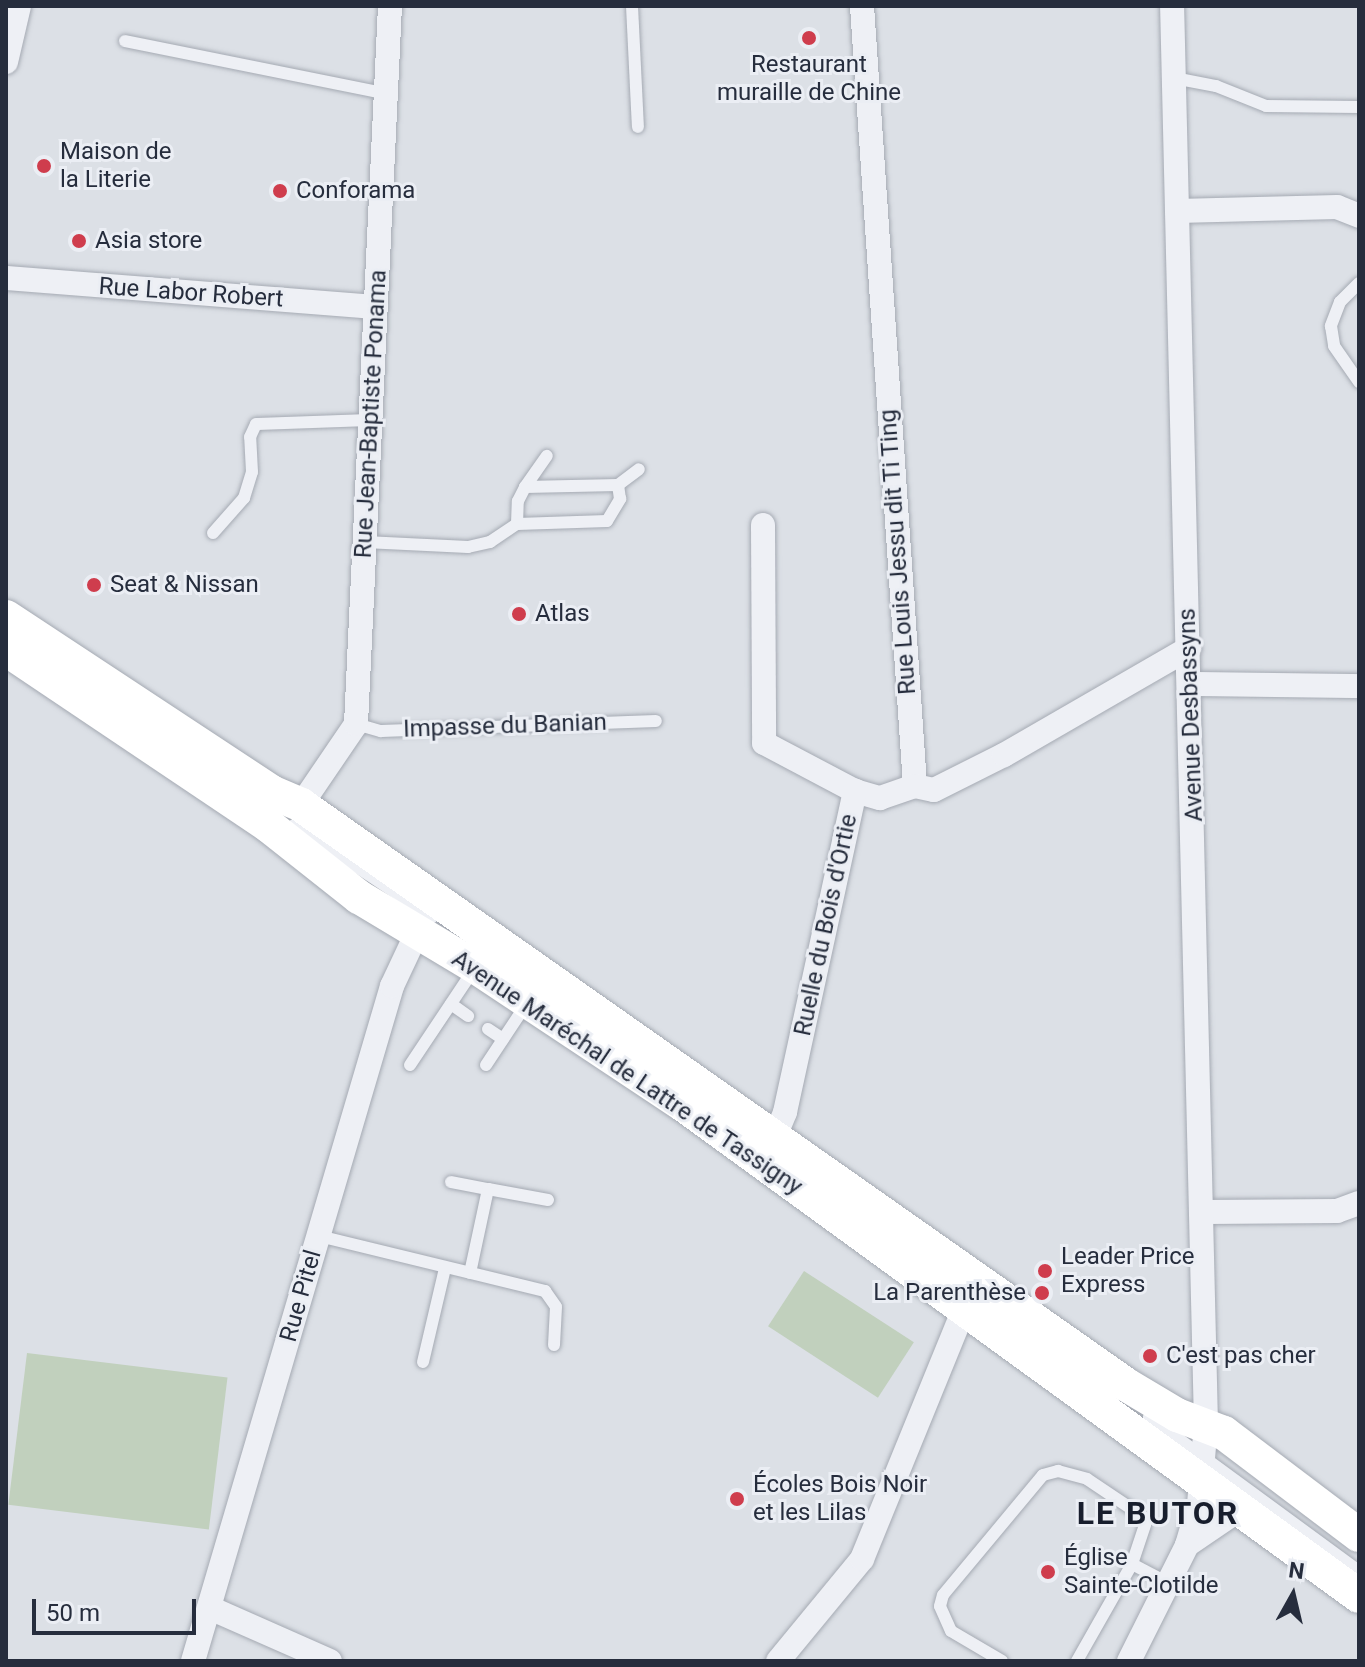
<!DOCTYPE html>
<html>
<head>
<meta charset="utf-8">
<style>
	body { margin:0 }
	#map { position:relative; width:1365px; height:1667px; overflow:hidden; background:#dce0e6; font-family:Roboto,sans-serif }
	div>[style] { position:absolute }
	.green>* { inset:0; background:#c1d0bd; transform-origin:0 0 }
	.roads { filter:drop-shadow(0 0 2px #a5aab3) drop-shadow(0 0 2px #a5aab3) }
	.service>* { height:12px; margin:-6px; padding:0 6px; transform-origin:6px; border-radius:6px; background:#eef0f5 }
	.minor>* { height:24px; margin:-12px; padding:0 12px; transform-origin:12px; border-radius:12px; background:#eef0f5 }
	.secondary>* { height:34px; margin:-17px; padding:0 17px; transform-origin:17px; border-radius:17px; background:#fff }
	.dots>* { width:22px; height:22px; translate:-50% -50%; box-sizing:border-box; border:4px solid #ebeef4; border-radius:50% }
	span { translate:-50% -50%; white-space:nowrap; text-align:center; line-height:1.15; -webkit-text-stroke:6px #ebeef4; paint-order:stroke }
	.poi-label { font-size:24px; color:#262d3d }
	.left { translate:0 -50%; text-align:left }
	.right { translate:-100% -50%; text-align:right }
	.street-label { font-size:24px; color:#262d3d }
	.district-label { font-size:32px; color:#181e2d; font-weight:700; letter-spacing:2px }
	.frame { position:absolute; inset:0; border:8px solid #262d3d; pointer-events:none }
	.north { position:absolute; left:1253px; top:1555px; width:80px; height:80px; -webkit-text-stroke:6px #ebeef4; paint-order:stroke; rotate:8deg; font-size:22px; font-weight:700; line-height:32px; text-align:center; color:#262d3d }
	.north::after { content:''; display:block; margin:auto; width:28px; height:36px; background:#262d3d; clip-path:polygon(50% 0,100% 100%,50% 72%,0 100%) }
	.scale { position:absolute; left:32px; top:1599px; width:164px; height:36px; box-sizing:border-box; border:4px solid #262d3d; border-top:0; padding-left:10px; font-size:24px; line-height:28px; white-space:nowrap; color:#262d3d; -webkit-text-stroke:6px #ebeef4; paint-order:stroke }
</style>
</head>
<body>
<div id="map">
	<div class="green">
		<div style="left:804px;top:1271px;width:131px;height:66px;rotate:33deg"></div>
		<div style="left:27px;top:1353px;width:202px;height:153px;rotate:7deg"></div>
	</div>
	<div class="roads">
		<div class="service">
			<div style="left:632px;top:6px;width:121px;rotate:87.2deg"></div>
			<div style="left:125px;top:41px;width:268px;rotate:11.4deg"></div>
			<div style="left:1174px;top:78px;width:43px;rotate:10.8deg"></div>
			<div style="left:1216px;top:86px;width:54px;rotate:21.8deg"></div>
			<div style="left:1266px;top:106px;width:93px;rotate:0.6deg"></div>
			<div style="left:1359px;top:283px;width:27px;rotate:135deg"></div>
			<div style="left:1340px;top:302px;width:26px;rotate:111deg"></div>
			<div style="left:1331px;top:326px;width:20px;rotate:81deg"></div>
			<div style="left:1334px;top:346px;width:44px;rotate:55.2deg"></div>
			<div style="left:525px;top:487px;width:38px;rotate:-55deg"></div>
			<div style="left:517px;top:524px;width:90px;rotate:-1.9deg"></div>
			<div style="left:607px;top:521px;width:26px;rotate:-59deg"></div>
			<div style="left:620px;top:499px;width:14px;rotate:-98deg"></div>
			<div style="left:213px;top:533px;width:47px;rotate:-48.5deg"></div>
			<div style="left:244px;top:498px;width:27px;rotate:-73deg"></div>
			<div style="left:252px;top:472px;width:35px;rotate:-93deg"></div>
			<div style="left:250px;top:437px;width:14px;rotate:-65deg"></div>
			<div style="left:256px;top:424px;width:114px;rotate:-2deg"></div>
			<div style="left:365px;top:542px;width:103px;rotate:2.8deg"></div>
			<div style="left:468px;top:547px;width:23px;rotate:-13deg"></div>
			<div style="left:490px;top:542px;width:32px;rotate:-34deg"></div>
			<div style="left:517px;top:524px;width:23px;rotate:-88deg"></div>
			<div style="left:518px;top:501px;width:16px;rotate:-63deg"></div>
			<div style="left:525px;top:487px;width:93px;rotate:-1.2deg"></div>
			<div style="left:618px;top:485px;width:26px;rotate:-37deg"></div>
			<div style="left:356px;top:724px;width:26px;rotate:16deg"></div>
			<div style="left:381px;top:731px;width:275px;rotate:-2.1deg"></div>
			<div style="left:294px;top:825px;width:166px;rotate:33.7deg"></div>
			<div style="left:451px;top:1004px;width:21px;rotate:35deg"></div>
			<div style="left:488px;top:1029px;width:18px;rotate:34deg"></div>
			<div style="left:410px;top:1065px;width:115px;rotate:-56.3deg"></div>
			<div style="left:486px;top:1065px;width:74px;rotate:-56.5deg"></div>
			<div style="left:451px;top:1182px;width:38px;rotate:11deg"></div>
			<div style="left:319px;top:1236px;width:233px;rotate:13.7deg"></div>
			<div style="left:545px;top:1291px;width:19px;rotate:55deg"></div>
			<div style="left:556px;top:1307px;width:38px;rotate:93deg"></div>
			<div style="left:470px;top:1273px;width:86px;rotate:-77.9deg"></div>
			<div style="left:488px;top:1189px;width:61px;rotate:10.4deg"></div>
			<div style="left:423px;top:1362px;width:97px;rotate:-76.8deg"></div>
			<div style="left:1149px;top:1417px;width:260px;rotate:36.3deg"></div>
			<div style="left:1132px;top:1564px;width:43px;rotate:27.8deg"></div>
			<div style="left:1002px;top:1661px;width:59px;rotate:-149.5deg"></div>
			<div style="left:951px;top:1631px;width:27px;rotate:-114deg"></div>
			<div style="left:940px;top:1606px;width:11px;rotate:-75deg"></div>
			<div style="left:943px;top:1595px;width:156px;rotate:-50.2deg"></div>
			<div style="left:1043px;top:1475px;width:16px;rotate:-15deg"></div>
			<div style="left:1058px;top:1471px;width:30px;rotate:15deg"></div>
			<div style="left:1087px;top:1479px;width:66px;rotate:33.9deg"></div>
			<div style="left:1142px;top:1516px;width:9px;rotate:72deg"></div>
			<div style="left:1145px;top:1525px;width:41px;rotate:108.4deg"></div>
			<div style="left:1132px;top:1564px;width:112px;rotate:119.6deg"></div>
		</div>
		<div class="minor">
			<div style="left:862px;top:6px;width:782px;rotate:86.11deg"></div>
			<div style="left:6px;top:62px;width:57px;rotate:-76.9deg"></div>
			<div style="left:1177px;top:211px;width:160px;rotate:-1.4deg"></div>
			<div style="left:1337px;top:207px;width:24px;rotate:22deg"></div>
			<div style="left:6px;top:278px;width:371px;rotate:4.5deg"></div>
			<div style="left:763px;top:525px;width:218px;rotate:89.7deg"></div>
			<div style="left:764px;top:743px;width:103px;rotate:27.8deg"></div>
			<div style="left:855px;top:791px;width:26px;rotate:16deg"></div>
			<div style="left:880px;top:798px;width:37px;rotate:-19deg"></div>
			<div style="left:1190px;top:684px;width:169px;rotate:0.7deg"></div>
			<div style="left:915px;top:786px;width:19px;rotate:12deg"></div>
			<div style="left:934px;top:790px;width:78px;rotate:-26.6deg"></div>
			<div style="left:1004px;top:755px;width:214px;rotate:-30deg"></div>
			<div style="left:301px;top:805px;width:98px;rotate:-55.8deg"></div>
			<div style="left:356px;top:724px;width:719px;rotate:-87.29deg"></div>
			<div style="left:775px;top:1136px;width:26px;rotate:-67deg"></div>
			<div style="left:785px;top:1112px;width:329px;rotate:-77.7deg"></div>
			<div style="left:1205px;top:1212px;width:132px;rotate:-0.4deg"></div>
			<div style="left:1337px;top:1211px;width:23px;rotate:-20deg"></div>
			<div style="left:1187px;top:1545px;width:60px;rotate:-34.2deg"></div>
			<div style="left:210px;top:1608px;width:131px;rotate:23.8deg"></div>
			<div style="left:193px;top:1661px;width:704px;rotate:-73.57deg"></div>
			<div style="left:392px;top:986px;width:56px;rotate:-64.8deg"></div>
			<div style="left:778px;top:1661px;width:132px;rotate:-50.5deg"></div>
			<div style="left:862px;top:1559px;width:273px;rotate:-67.8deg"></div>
			<div style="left:1129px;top:1661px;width:130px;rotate:-63.4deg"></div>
			<div style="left:1187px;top:1545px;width:43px;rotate:-73.7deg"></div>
			<div style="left:1199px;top:1504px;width:80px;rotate:-85deg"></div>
			<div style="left:1206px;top:1424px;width:1418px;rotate:-91.37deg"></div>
		</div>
		<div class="secondary">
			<div style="left:6px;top:617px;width:318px;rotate:33.4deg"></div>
			<div style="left:271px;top:792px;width:33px;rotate:23deg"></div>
			<div style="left:301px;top:805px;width:1007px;rotate:35.09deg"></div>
			<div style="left:1125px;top:1384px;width:61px;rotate:30.8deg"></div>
			<div style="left:1177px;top:1415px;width:50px;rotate:21deg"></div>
			<div style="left:1224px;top:1433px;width:169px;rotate:37.1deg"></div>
			<div style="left:6px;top:649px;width:317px;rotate:33.9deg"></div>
			<div style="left:269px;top:826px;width:115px;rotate:38.3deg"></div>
			<div style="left:359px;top:897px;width:136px;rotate:30.9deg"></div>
			<div style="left:476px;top:967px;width:246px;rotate:33.6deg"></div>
			<div style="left:681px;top:1103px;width:838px;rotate:36.02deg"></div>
		</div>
	</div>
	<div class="dots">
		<div style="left:809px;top:38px;background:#cf3d4d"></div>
		<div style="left:44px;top:166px;background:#cf3d4d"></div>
		<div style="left:280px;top:191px;background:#cf3d4d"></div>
		<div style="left:79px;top:241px;background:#cf3d4d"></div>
		<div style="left:94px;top:585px;background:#cf3d4d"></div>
		<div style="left:519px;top:614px;background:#cf3d4d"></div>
		<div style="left:1045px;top:1271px;background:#cf3d4d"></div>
		<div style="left:1042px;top:1293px;background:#cf3d4d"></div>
		<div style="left:1150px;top:1356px;background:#cf3d4d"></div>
		<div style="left:737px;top:1499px;background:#cf3d4d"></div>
		<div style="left:1048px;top:1572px;background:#cf3d4d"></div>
	</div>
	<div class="poi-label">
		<span style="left:809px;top:79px">Restaurant<br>muraille de Chine</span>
		<span class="left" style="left:60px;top:166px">Maison de<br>la Literie</span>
		<span class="left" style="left:296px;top:191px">Conforama</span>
		<span class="left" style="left:95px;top:241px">Asia store</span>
		<span class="left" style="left:110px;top:585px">Seat &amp; Nissan</span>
		<span class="left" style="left:535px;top:614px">Atlas</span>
		<span class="left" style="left:1061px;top:1271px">Leader Price<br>Express</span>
		<span class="right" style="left:1026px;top:1293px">La Parenthèse</span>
		<span class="left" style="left:1166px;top:1356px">C'est pas cher</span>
		<span class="left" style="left:753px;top:1499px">Écoles Bois Noir<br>et les Lilas</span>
		<span class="left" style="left:1064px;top:1572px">Église<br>Sainte-Clotilde</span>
	</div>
	<div class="street-label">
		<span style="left:191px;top:293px;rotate:4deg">Rue Labor Robert</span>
		<span style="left:371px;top:414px;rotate:-87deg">Rue Jean-Baptiste Ponama</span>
		<span style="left:898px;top:552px;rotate:-94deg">Rue Louis Jessu dit Ti Ting</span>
		<span style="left:1191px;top:715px;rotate:-92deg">Avenue Desbassyns</span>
		<span style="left:505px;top:726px;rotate:-2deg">Impasse du Banian</span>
		<span style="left:826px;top:925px;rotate:-78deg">Ruelle du Bois d'Ortie</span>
		<span style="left:627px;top:1073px;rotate:34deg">Avenue Maréchal de Lattre de Tassigny</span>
		<span style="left:301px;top:1296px;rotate:-74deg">Rue Pitel</span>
	</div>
	<div class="district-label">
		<span style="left:1158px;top:1513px">LE BUTOR</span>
	</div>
	<div class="frame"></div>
	<div class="north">N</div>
	<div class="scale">50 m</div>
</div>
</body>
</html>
